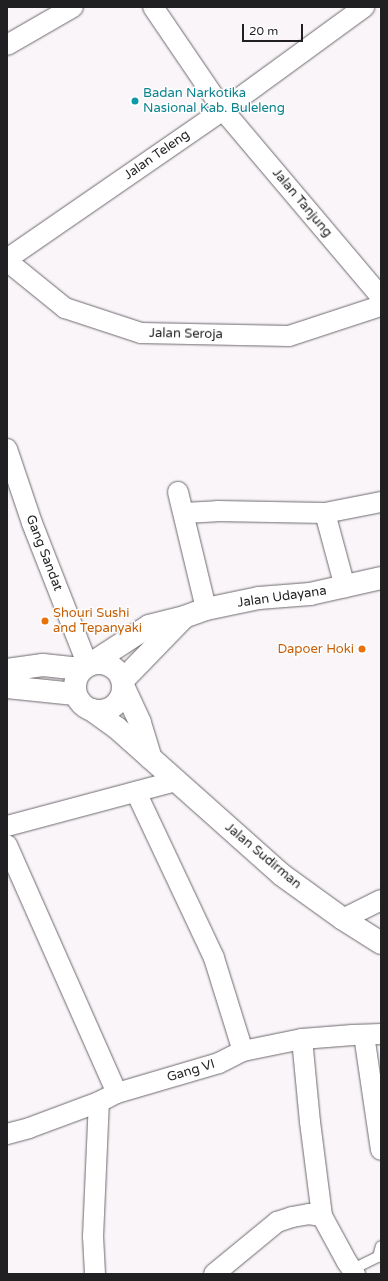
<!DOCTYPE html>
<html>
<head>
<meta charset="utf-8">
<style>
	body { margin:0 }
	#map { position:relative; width:388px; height:1281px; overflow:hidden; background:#f9f5f9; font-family:"Varela Round",sans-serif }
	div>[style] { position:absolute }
	.roads { filter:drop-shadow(0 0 1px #6d696d) drop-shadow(0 0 1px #6d696d) }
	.lane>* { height:10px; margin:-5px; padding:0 5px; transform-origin:5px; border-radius:5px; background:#fff }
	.street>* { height:20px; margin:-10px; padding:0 10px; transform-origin:10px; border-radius:10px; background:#fff }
	.secondary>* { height:22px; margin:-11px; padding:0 11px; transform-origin:11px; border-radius:11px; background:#fff }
	.primary>* { height:22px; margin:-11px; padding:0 11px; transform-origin:11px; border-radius:11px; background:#fff }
	.primary>.ring { margin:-11px; padding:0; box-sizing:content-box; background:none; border:22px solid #fff; border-radius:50% }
	.dots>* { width:11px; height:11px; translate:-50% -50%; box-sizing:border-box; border:2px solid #fff; border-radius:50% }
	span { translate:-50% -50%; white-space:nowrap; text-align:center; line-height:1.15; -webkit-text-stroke:3px #fff; paint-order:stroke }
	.culture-label { font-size:13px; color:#0d838f }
	.left { translate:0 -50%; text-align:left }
	.street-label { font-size:13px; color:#201f21 }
	.food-label { font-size:13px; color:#c56008 }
	.right { translate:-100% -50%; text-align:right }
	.frame { position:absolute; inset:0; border:8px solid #201f21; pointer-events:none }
	.scale { position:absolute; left:242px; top:24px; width:61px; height:18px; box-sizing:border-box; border:2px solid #201f21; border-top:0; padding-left:5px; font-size:12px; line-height:14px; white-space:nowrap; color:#201f21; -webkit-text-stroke:3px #fff; paint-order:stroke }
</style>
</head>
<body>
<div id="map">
	<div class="roads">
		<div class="lane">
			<div style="left:351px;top:1270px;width:30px;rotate:-26deg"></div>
			<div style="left:378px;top:1257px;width:11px;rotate:-75deg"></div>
		</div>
		<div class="street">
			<div style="left:153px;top:7px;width:125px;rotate:55.8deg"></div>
			<div style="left:223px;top:110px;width:245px;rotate:49.8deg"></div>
			<div style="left:7px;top:45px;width:76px;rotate:-29.9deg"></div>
			<div style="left:7px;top:259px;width:262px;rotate:-34.6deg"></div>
			<div style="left:223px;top:110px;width:175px;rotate:-36.1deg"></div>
			<div style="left:7px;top:261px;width:75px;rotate:39deg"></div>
			<div style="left:65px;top:308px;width:80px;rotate:18.2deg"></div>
			<div style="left:141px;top:333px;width:148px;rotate:1.2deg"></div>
			<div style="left:289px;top:336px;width:97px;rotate:-18.1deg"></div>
			<div style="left:7px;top:449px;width:78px;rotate:71.3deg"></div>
			<div style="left:32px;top:523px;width:143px;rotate:68.6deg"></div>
			<div style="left:84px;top:656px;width:9px;rotate:58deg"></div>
			<div style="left:178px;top:492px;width:120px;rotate:76.5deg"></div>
			<div style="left:184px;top:513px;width:33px;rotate:-3deg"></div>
			<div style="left:217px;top:511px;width:108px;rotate:1.1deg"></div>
			<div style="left:325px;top:513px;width:57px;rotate:-11.1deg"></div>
			<div style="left:325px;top:513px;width:77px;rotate:74.9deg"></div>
			<div style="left:136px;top:792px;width:183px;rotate:64.8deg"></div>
			<div style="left:214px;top:958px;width:97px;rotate:72.7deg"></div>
			<div style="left:7px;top:826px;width:175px;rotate:-14.9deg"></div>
			<div style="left:7px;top:845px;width:271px;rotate:66.1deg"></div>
			<div style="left:343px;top:919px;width:42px;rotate:-26.6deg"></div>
			<div style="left:364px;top:1035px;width:116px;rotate:81.6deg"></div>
			<div style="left:302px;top:1039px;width:83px;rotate:84.5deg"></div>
			<div style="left:310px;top:1122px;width:95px;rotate:82.7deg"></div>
			<div style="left:322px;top:1216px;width:52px;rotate:61.5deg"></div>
			<div style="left:347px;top:1262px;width:14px;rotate:56deg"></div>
			<div style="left:7px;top:1134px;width:23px;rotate:-15deg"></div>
			<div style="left:29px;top:1128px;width:75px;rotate:-20.4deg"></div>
			<div style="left:99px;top:1102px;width:20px;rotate:-27deg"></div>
			<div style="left:117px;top:1093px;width:106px;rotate:-16.4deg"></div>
			<div style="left:219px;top:1063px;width:27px;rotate:-27deg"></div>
			<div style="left:243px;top:1051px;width:60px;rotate:-11.5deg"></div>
			<div style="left:302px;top:1039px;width:51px;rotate:-4.5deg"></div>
			<div style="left:353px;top:1035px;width:28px;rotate:-2deg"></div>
			<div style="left:95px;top:1274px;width:37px;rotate:-93deg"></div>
			<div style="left:93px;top:1237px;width:135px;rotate:-87.5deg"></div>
			<div style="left:214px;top:1274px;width:82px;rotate:-39.5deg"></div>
			<div style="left:277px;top:1222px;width:16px;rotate:-18deg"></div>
			<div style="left:292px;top:1217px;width:17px;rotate:-10deg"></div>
			<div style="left:309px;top:1214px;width:13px;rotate:9deg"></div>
		</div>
		<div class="secondary">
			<div style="left:92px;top:663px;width:68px;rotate:-33deg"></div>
			<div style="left:149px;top:626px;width:36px;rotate:-14deg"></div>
			<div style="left:184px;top:617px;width:23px;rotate:-20deg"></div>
			<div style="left:206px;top:609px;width:54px;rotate:-11.7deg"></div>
			<div style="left:259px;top:598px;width:51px;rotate:-4.5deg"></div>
			<div style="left:310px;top:594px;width:73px;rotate:-12.7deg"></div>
			<div style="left:123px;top:680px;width:86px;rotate:-45.9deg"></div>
			<div style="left:124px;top:688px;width:38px;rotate:65deg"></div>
			<div style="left:140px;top:723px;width:37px;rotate:73deg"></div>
			<div style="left:92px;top:710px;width:31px;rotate:36deg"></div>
			<div style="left:117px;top:728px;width:221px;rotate:41.7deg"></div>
			<div style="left:282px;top:875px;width:75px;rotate:35.8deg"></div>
			<div style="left:343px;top:919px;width:45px;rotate:32.3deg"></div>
		</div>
		<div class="primary">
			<div class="ring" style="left:75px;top:663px;width:26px;height:26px"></div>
			<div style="left:7px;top:670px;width:36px;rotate:-8deg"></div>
			<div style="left:43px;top:665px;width:38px;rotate:6deg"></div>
			<div style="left:7px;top:687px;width:68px;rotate:5.9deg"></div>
		</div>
	</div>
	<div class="dots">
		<div style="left:135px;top:101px;background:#0f9aa8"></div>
		<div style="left:45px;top:621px;background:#e8710a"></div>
		<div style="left:362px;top:649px;background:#e8710a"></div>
	</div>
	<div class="culture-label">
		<span class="left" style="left:143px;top:101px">Badan Narkotika<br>Nasional Kab. Buleleng</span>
	</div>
	<div class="street-label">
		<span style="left:157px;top:155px;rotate:-35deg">Jalan Teleng</span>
		<span style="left:302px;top:203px;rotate:50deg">Jalan Tanjung</span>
		<span style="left:186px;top:334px;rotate:1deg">Jalan Seroja</span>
		<span style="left:44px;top:553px;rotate:69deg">Gang Sandat</span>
		<span style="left:282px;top:597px;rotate:-8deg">Jalan Udayana</span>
		<span style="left:263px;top:856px;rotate:40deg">Jalan Sudirman</span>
		<span style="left:191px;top:1071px;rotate:-17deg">Gang VI</span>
	</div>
	<div class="food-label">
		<span class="left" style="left:53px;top:621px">Shouri Sushi<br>and Tepanyaki</span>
		<span class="right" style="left:354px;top:649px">Dapoer Hoki</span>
	</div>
	<div class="frame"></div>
	<div class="scale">20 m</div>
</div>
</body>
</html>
